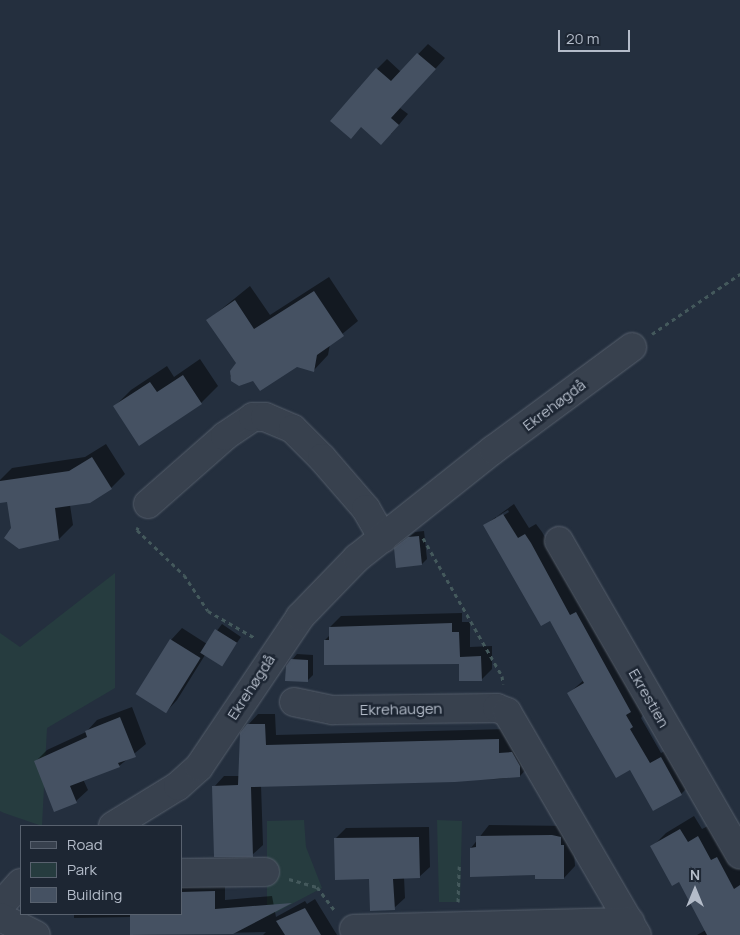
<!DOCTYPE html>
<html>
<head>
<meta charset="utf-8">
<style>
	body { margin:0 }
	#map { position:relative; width:740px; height:935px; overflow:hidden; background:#242f3e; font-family:Manrope,sans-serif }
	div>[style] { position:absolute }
	.green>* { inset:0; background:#263c3f }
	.shadow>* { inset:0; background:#0007 }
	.building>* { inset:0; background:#455162; transform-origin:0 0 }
	.path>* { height:3px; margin-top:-1.5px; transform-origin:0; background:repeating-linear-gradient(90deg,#44595c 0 4px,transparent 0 8px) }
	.roads { filter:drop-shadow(0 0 1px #565f6c) drop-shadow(0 0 1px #565f6c) }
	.minor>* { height:28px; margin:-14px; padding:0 14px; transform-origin:14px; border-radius:14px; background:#38414e }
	span { translate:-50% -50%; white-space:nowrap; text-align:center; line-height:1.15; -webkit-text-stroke:5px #1d2633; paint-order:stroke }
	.street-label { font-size:15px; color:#b4bcc9 }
	.legend { position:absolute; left:20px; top:825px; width:162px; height:90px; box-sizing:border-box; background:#1d2633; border:1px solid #59626f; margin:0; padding:6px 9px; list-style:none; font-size:15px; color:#b4bcc9 }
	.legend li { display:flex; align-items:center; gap:10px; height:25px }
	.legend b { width:25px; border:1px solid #59626f }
	.north { position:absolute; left:670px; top:865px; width:50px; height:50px; -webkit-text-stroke:4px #1d2633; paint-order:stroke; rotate:0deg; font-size:14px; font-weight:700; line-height:20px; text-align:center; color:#b4bcc9 }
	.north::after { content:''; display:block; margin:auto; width:18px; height:22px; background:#b4bcc9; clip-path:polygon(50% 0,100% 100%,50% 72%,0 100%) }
	.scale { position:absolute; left:558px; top:30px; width:72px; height:22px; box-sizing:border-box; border:2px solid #b4bcc9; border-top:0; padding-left:6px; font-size:15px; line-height:18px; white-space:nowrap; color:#b4bcc9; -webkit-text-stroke:4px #1d2633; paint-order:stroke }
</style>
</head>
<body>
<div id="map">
	<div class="green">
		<div style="clip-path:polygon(115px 573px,115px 688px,47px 728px,42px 826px,4px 813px,0 811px,0 633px,20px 647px)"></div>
		<div style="clip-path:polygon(304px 820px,306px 847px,322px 888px,267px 917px,267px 821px)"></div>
		<div style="clip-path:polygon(437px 820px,462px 821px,460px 902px,439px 902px)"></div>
	</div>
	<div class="shadow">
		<div style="clip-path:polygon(428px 44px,445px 58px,400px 108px,408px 114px,391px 134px,377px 69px,387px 59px,401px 72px)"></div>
		<div style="clip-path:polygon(329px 277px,358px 321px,330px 344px,328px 355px,314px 370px,297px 366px,239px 384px,230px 376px,238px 363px,208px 320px,250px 286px,270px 315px)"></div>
		<div style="clip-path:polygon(200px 359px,218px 386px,201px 403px,114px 407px,131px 390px,167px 366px,174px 377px)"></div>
		<div style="clip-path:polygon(106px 444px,125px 474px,111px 488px,70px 505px,73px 525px,59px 539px,12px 529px,8px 500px,0 498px,0 480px,12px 468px,85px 457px)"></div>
		<div style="clip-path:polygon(evenodd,514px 504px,529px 528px,536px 524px,542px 532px,581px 605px,641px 701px,637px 704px,643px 715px,641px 718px,661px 753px,672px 747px,692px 783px,681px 794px,630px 768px,569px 693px,584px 680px,550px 620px,485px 525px,514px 504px,508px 510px,509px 512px,496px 520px,496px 517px,508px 510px)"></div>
		<div style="clip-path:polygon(424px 531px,427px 559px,422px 564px,401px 543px,415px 532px)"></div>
		<div style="clip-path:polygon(462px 613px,462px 622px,470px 622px,470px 647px,492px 646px,492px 669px,481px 680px,460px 663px,325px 640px,330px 635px,330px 627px,341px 616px)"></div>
		<div style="clip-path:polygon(222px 624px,241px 637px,221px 665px,205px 655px,177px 700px,166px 712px,171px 640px,182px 628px,207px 644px)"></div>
		<div style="clip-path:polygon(297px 654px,313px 655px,313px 675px,307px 681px,292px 660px)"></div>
		<div style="clip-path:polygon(132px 707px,146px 744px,119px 766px,83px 779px,88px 790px,76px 801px,55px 810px,36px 761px,47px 750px,86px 732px,97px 720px)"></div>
		<div style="clip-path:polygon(258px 714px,275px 714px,276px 735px,509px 729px,530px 765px,520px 776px,499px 779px,261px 785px,263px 845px,252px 855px,214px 787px,224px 776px,240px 776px,248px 725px)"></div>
		<div style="clip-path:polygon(694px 816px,702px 829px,712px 824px,740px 859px,740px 935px,697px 935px,706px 930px,679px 881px,652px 847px,666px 833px)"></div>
		<div style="clip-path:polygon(489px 825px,572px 826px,575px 866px,564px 878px,536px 874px,471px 848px)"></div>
		<div style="clip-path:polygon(429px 827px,430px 867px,419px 877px,404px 877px,405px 898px,394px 908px,335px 839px,346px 828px)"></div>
		<div style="clip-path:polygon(225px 882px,225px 900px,272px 896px,276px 917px,305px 901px,307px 904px,315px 899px,337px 935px,263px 935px,266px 932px,132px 935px,131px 917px,74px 918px,74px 914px,181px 914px,181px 883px)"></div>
	</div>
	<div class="building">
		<div style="clip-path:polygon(417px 53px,436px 69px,391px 118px,399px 125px,381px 145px,361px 127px,351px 139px,330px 121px,376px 68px,391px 81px)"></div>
		<div style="clip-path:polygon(314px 291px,344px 336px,317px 355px,314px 372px,297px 367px,260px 391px,253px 381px,239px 386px,231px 381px,230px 371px,236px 363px,206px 320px,235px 300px,254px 329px)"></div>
		<div style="clip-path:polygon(183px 375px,202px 404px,139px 446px,113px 406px,150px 382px,157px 392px)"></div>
		<div style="clip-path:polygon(92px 457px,112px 489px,90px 503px,55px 508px,59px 540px,19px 549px,4px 538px,11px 528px,7px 502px,0 503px,0 481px,69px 471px)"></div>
		<div style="clip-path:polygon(503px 514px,518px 538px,525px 534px,531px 543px,570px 615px,576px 612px,631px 712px,626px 715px,633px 727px,630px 729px,650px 763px,661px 757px,682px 795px,653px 811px,630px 770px,616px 778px,567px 693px,584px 683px,550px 621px,541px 626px,483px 525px)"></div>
		<div style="clip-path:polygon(419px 536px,422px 565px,396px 568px,394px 548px,408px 537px)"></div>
		<div style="clip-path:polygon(452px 623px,452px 632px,459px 632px,460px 657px,481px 656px,482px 681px,459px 681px,459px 664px,324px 665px,324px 640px,329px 640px,329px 627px)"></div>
		<div style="left:215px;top:629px;width:26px;height:28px;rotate:32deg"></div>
		<div style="left:170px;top:639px;width:36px;height:65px;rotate:32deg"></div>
		<div style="clip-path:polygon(291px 659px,308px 660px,308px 682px,285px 681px,286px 666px)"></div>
		<div style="clip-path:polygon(120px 717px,136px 757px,118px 763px,120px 767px,70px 786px,77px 803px,54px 812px,34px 761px,87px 737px,85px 731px)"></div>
		<div style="clip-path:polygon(247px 724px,265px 724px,266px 745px,499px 739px,499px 753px,512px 752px,520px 766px,520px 777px,455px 782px,251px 787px,253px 857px,214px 857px,212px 786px,238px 785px,240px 733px)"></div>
		<div style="clip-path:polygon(680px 829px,688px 842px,698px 836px,711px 860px,717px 857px,734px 889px,740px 885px,740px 935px,707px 935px,679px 882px,672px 886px,650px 846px)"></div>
		<div style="clip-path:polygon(552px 835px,561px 837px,561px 845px,564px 845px,564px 879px,535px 879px,535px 875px,470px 877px,470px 848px,476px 847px,476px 836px)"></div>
		<div style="clip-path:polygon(419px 837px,420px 878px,393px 879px,395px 910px,370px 911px,369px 879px,335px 880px,334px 838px)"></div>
		<div style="clip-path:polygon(215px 891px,215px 909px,292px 903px,233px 934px,130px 935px,130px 914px,181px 914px,181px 892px)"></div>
		<div style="clip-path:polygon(305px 908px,321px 935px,285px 935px,276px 921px)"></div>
	</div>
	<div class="path">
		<div style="left:652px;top:334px;width:107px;rotate:-34.3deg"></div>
		<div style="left:138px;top:527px;width:3px;rotate:108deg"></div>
		<div style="left:137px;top:530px;width:65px;rotate:43.8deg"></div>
		<div style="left:184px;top:575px;width:43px;rotate:56.3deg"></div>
		<div style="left:208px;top:611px;width:54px;rotate:29.9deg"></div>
		<div style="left:423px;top:538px;width:159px;rotate:60.2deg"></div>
		<div style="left:502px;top:676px;width:8px;rotate:83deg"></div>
		<div style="left:289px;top:879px;width:29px;rotate:16deg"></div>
		<div style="left:317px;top:887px;width:31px;rotate:53deg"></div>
		<div style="left:458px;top:902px;width:36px;rotate:-88deg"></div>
	</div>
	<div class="roads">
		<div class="minor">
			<div style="left:148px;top:504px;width:103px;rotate:-41.4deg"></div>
			<div style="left:225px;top:436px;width:34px;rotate:-34deg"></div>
			<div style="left:253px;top:417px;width:12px"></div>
			<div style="left:265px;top:417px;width:30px;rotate:23deg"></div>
			<div style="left:293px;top:429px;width:41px;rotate:45deg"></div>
			<div style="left:322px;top:458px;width:67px;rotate:49.2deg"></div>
			<div style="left:366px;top:509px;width:34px;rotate:60deg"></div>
			<div style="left:559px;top:541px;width:362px;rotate:60deg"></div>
			<div style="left:294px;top:702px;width:40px;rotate:12deg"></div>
			<div style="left:333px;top:710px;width:164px;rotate:-0.7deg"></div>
			<div style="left:497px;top:708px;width:11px;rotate:22deg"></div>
			<div style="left:507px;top:712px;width:258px;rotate:59.8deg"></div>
			<div style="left:113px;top:826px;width:76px;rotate:-31.6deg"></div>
			<div style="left:178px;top:786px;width:28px;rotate:-42deg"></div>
			<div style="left:199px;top:767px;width:181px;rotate:-56deg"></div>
			<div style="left:300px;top:617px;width:82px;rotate:-46deg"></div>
			<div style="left:357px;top:558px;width:174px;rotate:-38.5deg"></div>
			<div style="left:493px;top:450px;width:173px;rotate:-36.5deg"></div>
			<div style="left:181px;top:873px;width:84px;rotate:-0.7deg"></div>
			<div style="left:0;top:906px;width:31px;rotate:-48deg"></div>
			<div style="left:0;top:917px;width:40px;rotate:26.6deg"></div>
			<div style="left:354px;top:929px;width:276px;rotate:-1.5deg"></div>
		</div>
	</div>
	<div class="street-label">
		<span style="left:554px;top:405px;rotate:-37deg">Ekrehøgdå</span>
		<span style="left:251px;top:687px;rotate:-57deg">Ekrehøgdå</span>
		<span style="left:649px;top:698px;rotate:60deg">Ekrestien</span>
		<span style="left:401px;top:709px;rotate:-1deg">Ekrehaugen</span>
	</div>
	<ul class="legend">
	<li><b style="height:6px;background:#38414e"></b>Road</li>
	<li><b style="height:14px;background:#263c3f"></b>Park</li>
	<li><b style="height:14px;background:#455162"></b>Building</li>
	</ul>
	<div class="north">N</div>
	<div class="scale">20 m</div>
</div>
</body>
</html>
